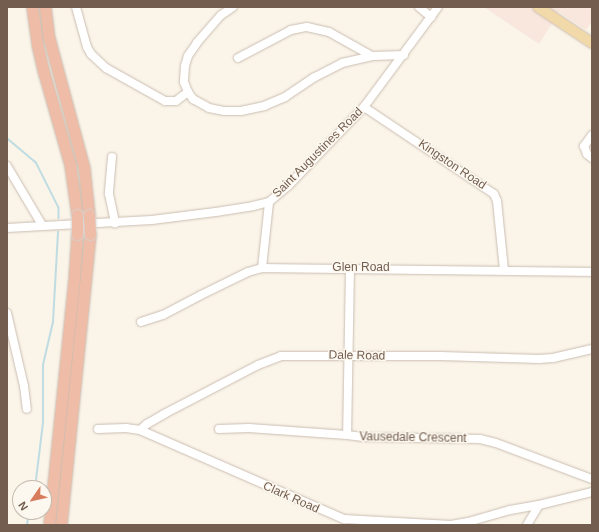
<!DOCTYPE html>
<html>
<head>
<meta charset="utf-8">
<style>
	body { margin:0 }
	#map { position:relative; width:599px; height:532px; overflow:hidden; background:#faf4e9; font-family:Arial,sans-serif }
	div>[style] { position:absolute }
	.commercial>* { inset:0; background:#f9e7de }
	.stream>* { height:1.5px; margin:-0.75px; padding:0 0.75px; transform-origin:0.75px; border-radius:0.75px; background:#bfdce2 }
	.roads { filter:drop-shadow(0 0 1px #cbbdb0) drop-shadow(0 0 1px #cbbdb0) }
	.minor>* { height:8px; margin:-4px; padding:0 4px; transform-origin:4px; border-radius:4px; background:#fff }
	.major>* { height:10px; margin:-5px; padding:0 5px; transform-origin:5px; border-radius:5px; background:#f2d9a9 }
	.highway>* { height:11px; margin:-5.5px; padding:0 5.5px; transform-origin:5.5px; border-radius:5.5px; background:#eebca7 }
	.bridges { filter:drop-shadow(0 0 1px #d8d2ce) drop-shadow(0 0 1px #d8d2ce) }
	.highway-bridge>* { height:11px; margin:-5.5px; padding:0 5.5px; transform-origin:5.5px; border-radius:5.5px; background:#eebca7 }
	span { translate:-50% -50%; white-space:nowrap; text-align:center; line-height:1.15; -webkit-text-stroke:3px #fdf8ef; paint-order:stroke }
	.street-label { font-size:12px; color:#725d4f }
	.frame { position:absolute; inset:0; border:8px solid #725d4f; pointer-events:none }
	.north { position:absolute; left:12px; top:480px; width:40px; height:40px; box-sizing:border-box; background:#fdf8ef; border:1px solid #c5baaf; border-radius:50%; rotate:236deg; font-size:11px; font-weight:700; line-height:16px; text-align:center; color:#725d4f }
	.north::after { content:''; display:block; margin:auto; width:14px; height:18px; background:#d77c5c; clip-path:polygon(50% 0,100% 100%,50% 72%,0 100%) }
</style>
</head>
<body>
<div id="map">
	<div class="commercial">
		<div style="clip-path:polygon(484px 7px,592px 7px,592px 21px,586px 30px,559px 12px,539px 44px)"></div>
	</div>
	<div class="stream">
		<div style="left:7px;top:138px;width:38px;rotate:40deg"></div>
		<div style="left:36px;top:162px;width:51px;rotate:63.4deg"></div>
		<div style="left:59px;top:208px;width:10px;rotate:90deg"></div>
		<div style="left:35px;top:488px;width:65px;rotate:-83deg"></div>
		<div style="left:43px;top:423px;width:58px;rotate:-90deg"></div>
		<div style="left:43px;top:365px;width:44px;rotate:-76.9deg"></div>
		<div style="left:53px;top:322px;width:90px;rotate:-86.8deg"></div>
		<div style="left:27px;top:525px;width:13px;rotate:-81deg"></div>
	</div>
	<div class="roads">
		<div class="minor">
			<div style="left:76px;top:7px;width:41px;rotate:74.6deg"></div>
			<div style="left:87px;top:47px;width:8px;rotate:60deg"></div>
			<div style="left:91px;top:54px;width:21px;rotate:43deg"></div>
			<div style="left:106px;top:68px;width:68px;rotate:29.2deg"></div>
			<div style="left:165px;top:101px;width:11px"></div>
			<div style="left:176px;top:101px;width:15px;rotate:-37deg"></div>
			<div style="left:233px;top:7px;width:14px;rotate:146deg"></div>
			<div style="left:221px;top:15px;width:37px;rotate:131deg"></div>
			<div style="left:197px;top:43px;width:16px;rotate:125deg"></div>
			<div style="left:188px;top:56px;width:10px;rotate:107deg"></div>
			<div style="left:185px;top:66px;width:16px;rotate:94deg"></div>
			<div style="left:184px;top:82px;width:11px;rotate:68deg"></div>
			<div style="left:188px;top:92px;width:9px;rotate:54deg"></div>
			<div style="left:193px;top:99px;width:18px;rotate:29deg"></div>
			<div style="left:209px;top:108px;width:16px;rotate:11deg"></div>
			<div style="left:225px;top:111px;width:16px"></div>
			<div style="left:241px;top:111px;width:24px;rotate:-12deg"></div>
			<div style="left:264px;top:106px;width:23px;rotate:-23deg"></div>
			<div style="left:285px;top:97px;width:36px;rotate:-34deg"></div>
			<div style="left:315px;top:77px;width:30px;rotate:-27deg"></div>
			<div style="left:342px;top:63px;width:31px;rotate:-13deg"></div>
			<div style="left:372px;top:56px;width:32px;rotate:-2deg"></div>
			<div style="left:419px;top:7px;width:16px;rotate:40deg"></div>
			<div style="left:238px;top:58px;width:60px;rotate:-27.8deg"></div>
			<div style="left:291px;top:30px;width:16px;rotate:-11deg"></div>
			<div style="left:307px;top:27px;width:23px;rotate:13deg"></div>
			<div style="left:329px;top:32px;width:49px;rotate:29.2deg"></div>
			<div style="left:364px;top:107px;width:156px;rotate:33.8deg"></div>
			<div style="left:494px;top:194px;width:8px;rotate:67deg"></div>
			<div style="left:497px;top:201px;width:69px;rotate:84.2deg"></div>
			<div style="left:592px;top:135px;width:14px;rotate:126deg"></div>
			<div style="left:584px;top:146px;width:9px;rotate:69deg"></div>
			<div style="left:587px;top:154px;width:6px;rotate:39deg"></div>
			<div style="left:112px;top:157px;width:37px;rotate:95deg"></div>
			<div style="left:109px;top:194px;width:30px;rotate:78deg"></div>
			<div style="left:7px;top:166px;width:69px;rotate:59.3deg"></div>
			<div style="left:7px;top:228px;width:145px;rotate:-3.2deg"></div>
			<div style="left:152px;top:220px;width:64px;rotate:-7.1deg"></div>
			<div style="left:216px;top:212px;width:37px;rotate:-9deg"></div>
			<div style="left:253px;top:206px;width:16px;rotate:-14deg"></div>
			<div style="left:269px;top:202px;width:26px;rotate:-40deg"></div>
			<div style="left:289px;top:185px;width:108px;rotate:-46.1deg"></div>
			<div style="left:364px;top:107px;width:124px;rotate:-53.5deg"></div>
			<div style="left:262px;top:268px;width:66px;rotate:-83.9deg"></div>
			<div style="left:350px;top:268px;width:167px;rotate:91deg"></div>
			<div style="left:347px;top:435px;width:16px;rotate:7deg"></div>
			<div style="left:363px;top:437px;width:117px;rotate:1deg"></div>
			<div style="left:480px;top:439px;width:16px;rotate:14deg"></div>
			<div style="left:496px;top:443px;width:103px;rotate:20.6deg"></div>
			<div style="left:7px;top:313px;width:75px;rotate:76.9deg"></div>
			<div style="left:24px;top:386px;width:23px;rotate:83deg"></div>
			<div style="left:141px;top:322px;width:23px;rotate:-18deg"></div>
			<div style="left:163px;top:315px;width:43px;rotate:-27.8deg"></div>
			<div style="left:201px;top:295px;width:52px;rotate:-26.1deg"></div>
			<div style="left:248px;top:272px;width:15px;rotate:-16deg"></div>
			<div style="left:262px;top:268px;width:330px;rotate:0.7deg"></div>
			<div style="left:98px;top:429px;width:28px;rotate:-2deg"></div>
			<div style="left:126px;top:428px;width:14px;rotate:8deg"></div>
			<div style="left:140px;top:430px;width:223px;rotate:23.6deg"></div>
			<div style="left:344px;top:519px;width:107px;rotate:3.2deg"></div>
			<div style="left:451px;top:525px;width:17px;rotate:-10deg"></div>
			<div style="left:468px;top:522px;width:44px;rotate:-15.9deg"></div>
			<div style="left:510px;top:510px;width:29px;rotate:-10deg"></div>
			<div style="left:219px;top:429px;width:30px;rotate:-2deg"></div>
			<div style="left:249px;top:428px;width:98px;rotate:4.1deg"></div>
			<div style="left:140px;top:430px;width:9px;rotate:-41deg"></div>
			<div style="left:147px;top:424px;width:20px;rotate:-30deg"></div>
			<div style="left:164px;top:414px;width:106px;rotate:-27.5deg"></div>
			<div style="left:258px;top:365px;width:25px;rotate:-21deg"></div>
			<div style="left:281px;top:356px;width:160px"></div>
			<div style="left:441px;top:356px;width:98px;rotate:1.8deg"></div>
			<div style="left:539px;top:359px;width:14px;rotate:-4deg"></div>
			<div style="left:553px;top:358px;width:40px;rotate:-13deg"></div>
			<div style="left:527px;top:525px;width:23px;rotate:-59deg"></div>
			<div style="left:539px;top:505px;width:55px;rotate:-13.8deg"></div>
		</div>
		<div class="major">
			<div style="left:538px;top:7px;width:65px;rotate:33.7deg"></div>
		</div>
		<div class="highway">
			<div style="left:32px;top:7px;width:37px;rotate:82deg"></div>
			<div style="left:37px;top:44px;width:27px;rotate:77deg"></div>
			<div style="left:43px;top:70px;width:99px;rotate:74.1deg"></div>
			<div style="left:70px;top:165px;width:50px;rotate:82deg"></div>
			<div style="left:45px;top:7px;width:31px;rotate:83deg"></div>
			<div style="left:49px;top:38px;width:135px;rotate:74.9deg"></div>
			<div style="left:84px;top:168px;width:47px;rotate:83.9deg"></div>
			<div style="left:49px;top:525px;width:247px;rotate:-84.2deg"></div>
			<div style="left:74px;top:279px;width:45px;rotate:-86.2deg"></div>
			<div style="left:61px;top:525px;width:292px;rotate:-84.3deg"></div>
		</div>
	</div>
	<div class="bridges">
		<div class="highway-bridge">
			<div style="left:77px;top:215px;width:19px;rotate:90deg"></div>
			<div style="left:89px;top:215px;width:19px;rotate:87deg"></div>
		</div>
	</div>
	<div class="street-label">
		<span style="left:318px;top:153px;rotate:-45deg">Saint Augustines Road</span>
		<span style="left:452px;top:165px;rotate:34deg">Kingston Road</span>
		<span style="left:361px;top:268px">Glen Road</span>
		<span style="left:357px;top:356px;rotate:1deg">Dale Road</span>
		<span style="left:413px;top:438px;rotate:1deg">Vausedale Crescent</span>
		<span style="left:291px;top:498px;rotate:24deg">Clark Road</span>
	</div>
	<div class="frame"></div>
	<div class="north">N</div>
</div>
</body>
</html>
